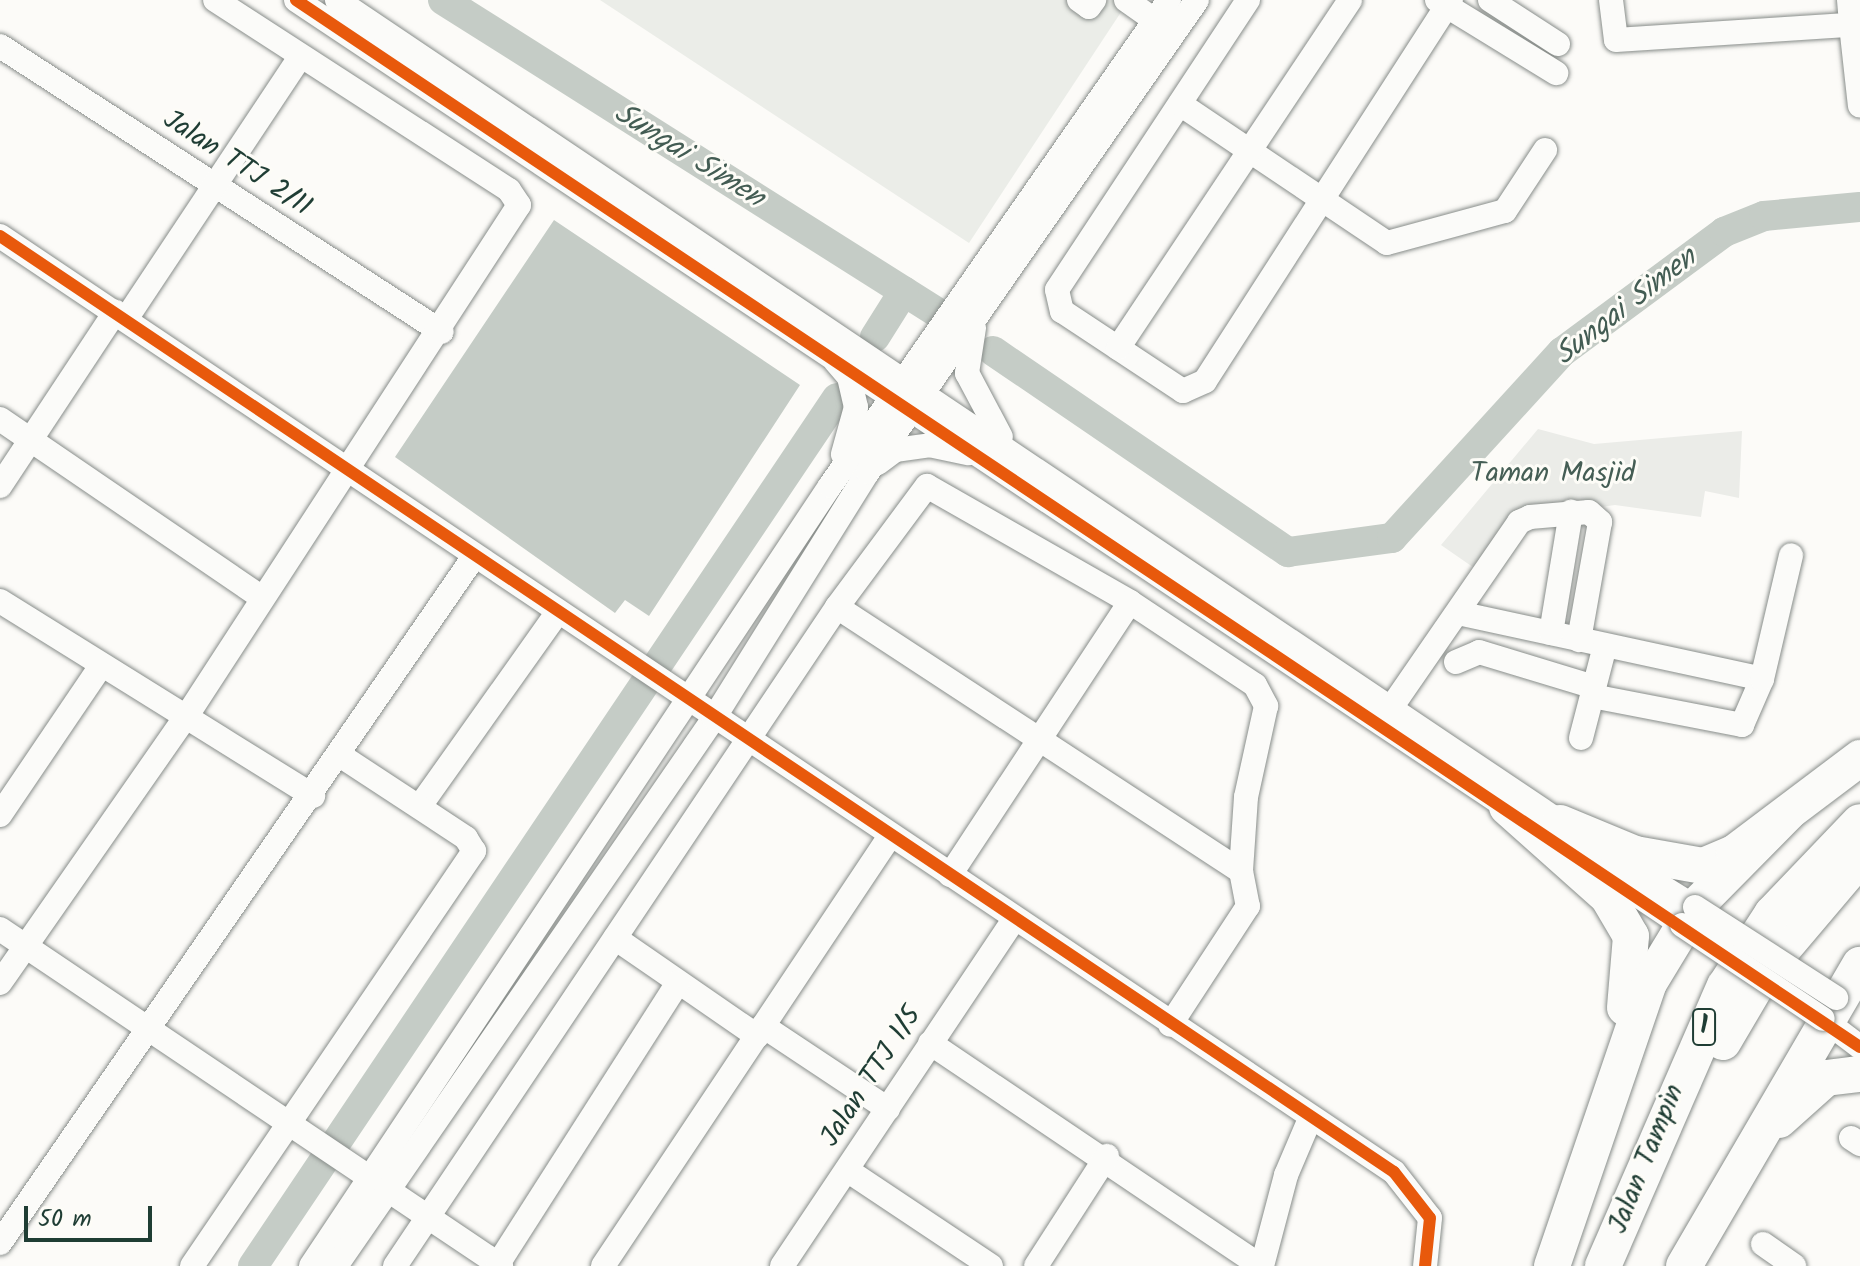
<!DOCTYPE html>
<html>
<head>
<meta charset="utf-8">
<style>
	body { margin:0 }
	#map { position:relative; width:1860px; height:1266px; overflow:hidden; background:#fcfbf8; font-family:Kalam,sans-serif }
	div>[style] { position:absolute }
	.built>* { inset:0; background:#ebede8 }
	.green>* { inset:0; background:#ebece8 }
	.water>* { inset:0; background:#c5ccc6 }
	.river>* { height:30px; margin:-15px; padding:0 15px; transform-origin:15px; border-radius:15px; background:#c5ccc6 }
	.roads { filter:drop-shadow(0 0 2px #888d8a) drop-shadow(0 0 2px #888d8a) }
	.minor>* { height:24px; margin:-12px; padding:0 12px; transform-origin:12px; border-radius:12px; background:#fbfbf9 }
	.highway>* { height:36px; margin:-18px; padding:0 18px; transform-origin:18px; border-radius:18px; background:#fbfbf9 }
	.bridges { filter:drop-shadow(0 0 2px #888d8a) drop-shadow(0 0 2px #888d8a) }
	.minor-bridge>* { height:24px; margin:-12px; padding:0 12px; transform-origin:12px; border-radius:12px; background:#fbfbf9 }
	.cycleway>* { height:12px; margin:-6px; padding:0 6px; transform-origin:6px; border-radius:6px; background:#e8590c }
	span { translate:-50% -50%; white-space:nowrap; text-align:center; line-height:1.15; -webkit-text-stroke:6px #fdfcf7; paint-order:stroke }
	.shield-label span { padding:2px 6px; background:#fdfcf7; border:2px solid; border-radius:6px; -webkit-text-stroke-width:0 }
	.shield-label { font-size:26px; color:#1f3d34; font-weight:700 }
	.street-label { font-size:28px; color:#1f3d34 }
	.park-label { font-size:28px; color:#455e55 }
	.water-label { font-size:30px; color:#435c53; font-style:italic }
	.scale { position:absolute; left:24px; top:1206px; width:128px; height:36px; box-sizing:border-box; border:4px solid #1f3d34; border-top:0; padding-left:10px; font-size:24px; line-height:28px; white-space:nowrap; color:#1f3d34; -webkit-text-stroke:6px #fdfcf7; paint-order:stroke }
</style>
</head>
<body>
<div id="map">
	<div class="built">
		<div style="clip-path:polygon(600px 0,1129px 0,969px 243px)"></div>
	</div>
	<div class="green">
		<div style="clip-path:polygon(1538px 429px,1594px 444px,1742px 431px,1739px 498px,1705px 491px,1701px 517px,1615px 505px,1530px 517px,1480px 572px,1441px 545px)"></div>
	</div>
	<div class="water">
		<div style="clip-path:polygon(554px 220px,800px 385px,649px 616px,625px 600px,615px 613px,395px 457px)"></div>
	</div>
	<div class="river">
		<div style="left:443px;top:0;width:582px;rotate:32.3deg"></div>
		<div style="left:875px;top:337px;width:54px;rotate:-57.8deg"></div>
		<div style="left:993px;top:351px;width:357px;rotate:34.3deg"></div>
		<div style="left:1288px;top:552px;width:105px;rotate:-7.7deg"></div>
		<div style="left:1392px;top:538px;width:252px;rotate:-47.6deg"></div>
		<div style="left:1562px;top:352px;width:202px;rotate:-36.5deg"></div>
		<div style="left:1724px;top:232px;width:43px;rotate:-21.8deg"></div>
		<div style="left:1764px;top:216px;width:96px;rotate:-5.4deg"></div>
		<div style="left:253px;top:1266px;width:1046px;rotate:-56.07deg"></div>
	</div>
	<div class="roads">
		<div class="minor">
			<div style="left:296px;top:0;width:1467px;rotate:33.69deg"></div>
			<div style="left:337px;top:0;width:1489px;rotate:33.91deg"></div>
			<div style="left:1079px;top:0;width:12px;rotate:35deg"></div>
			<div style="left:1089px;top:7px;width:9px;rotate:-54deg"></div>
			<div style="left:1126px;top:0;width:35px;rotate:35deg"></div>
			<div style="left:1248px;top:0;width:347px;rotate:123.4deg"></div>
			<div style="left:1057px;top:290px;width:22px;rotate:77deg"></div>
			<div style="left:1062px;top:311px;width:145px;rotate:33.5deg"></div>
			<div style="left:1183px;top:391px;width:24px;rotate:-24deg"></div>
			<div style="left:1205px;top:381px;width:454px;rotate:-57.2deg"></div>
			<div style="left:1437px;top:0;width:140px;rotate:31.5deg"></div>
			<div style="left:1490px;top:0;width:81px;rotate:32.9deg"></div>
			<div style="left:1611px;top:0;width:40px;rotate:82.9deg"></div>
			<div style="left:1616px;top:40px;width:235px;rotate:-3.7deg"></div>
			<div style="left:1851px;top:25px;width:81px;rotate:83.7deg"></div>
			<div style="left:1849px;top:0;width:25px;rotate:85deg"></div>
			<div style="left:1851px;top:25px;width:9px"></div>
			<div style="left:0;top:46px;width:526px;rotate:32.91deg"></div>
			<div style="left:1180px;top:104px;width:249px;rotate:33.9deg"></div>
			<div style="left:1387px;top:243px;width:122px;rotate:-15.2deg"></div>
			<div style="left:1505px;top:211px;width:73px;rotate:-56.7deg"></div>
			<div style="left:0;top:236px;width:1679px;rotate:33.88deg"></div>
			<div style="left:1394px;top:1172px;width:58px;rotate:52deg"></div>
			<div style="left:1430px;top:1218px;width:48px;rotate:95.9deg"></div>
			<div style="left:126px;top:319px;width:315px;rotate:-56.4deg"></div>
			<div style="left:974px;top:328px;width:46px;rotate:98.8deg"></div>
			<div style="left:967px;top:373px;width:72px;rotate:62deg"></div>
			<div style="left:1118px;top:348px;width:418px;rotate:-56.3deg"></div>
			<div style="left:836px;top:362px;width:20px;rotate:49deg"></div>
			<div style="left:849px;top:377px;width:31px;rotate:77deg"></div>
			<div style="left:856px;top:407px;width:49px;rotate:105.5deg"></div>
			<div style="left:0;top:419px;width:317px;rotate:34.3deg"></div>
			<div style="left:878px;top:463px;width:21px;rotate:-37deg"></div>
			<div style="left:895px;top:450px;width:34px;rotate:-8deg"></div>
			<div style="left:929px;top:445px;width:40px;rotate:12deg"></div>
			<div style="left:0;top:486px;width:209px;rotate:-56.5deg"></div>
			<div style="left:0;top:601px;width:369px;rotate:31.9deg"></div>
			<div style="left:837px;top:607px;width:483px;rotate:33.2deg"></div>
			<div style="left:1458px;top:613px;width:311px;rotate:12.2deg"></div>
			<div style="left:1551px;top:633px;width:123px;rotate:-80.6deg"></div>
			<div style="left:1456px;top:662px;width:25px;rotate:-23deg"></div>
			<div style="left:1479px;top:652px;width:120px;rotate:16.9deg"></div>
			<div style="left:1592px;top:696px;width:153px;rotate:10.9deg"></div>
			<div style="left:1742px;top:725px;width:50px;rotate:-66.5deg"></div>
			<div style="left:1762px;top:679px;width:127px;rotate:-76.8deg"></div>
			<div style="left:1384px;top:718px;width:238px;rotate:-55.4deg"></div>
			<div style="left:1519px;top:522px;width:12px;rotate:-24deg"></div>
			<div style="left:1530px;top:517px;width:59px;rotate:-4.8deg"></div>
			<div style="left:1589px;top:512px;width:15px;rotate:42deg"></div>
			<div style="left:1600px;top:522px;width:120px;rotate:100.1deg"></div>
			<div style="left:1581px;top:738px;width:95px;rotate:-75.4deg"></div>
			<div style="left:420px;top:806px;width:237px;rotate:-54.6deg"></div>
			<div style="left:0;top:815px;width:180px;rotate:-55.9deg"></div>
			<div style="left:1614px;top:857px;width:95px;rotate:31.7deg"></div>
			<div style="left:1591px;top:864px;width:110px;rotate:33.8deg"></div>
			<div style="left:950px;top:875px;width:327px;rotate:-56.6deg"></div>
			<div style="left:0;top:929px;width:604px;rotate:33.93deg"></div>
			<div style="left:615px;top:938px;width:173px;rotate:34.6deg"></div>
			<div style="left:0;top:983px;width:328px;rotate:-55.1deg"></div>
			<div style="left:188px;top:714px;width:607px;rotate:-56.96deg"></div>
			<div style="left:519px;top:205px;width:18px;rotate:-124deg"></div>
			<div style="left:509px;top:190px;width:350px;rotate:-147.1deg"></div>
			<div style="left:1823px;top:1019px;width:46px;rotate:37.1deg"></div>
			<div style="left:763px;top:1026px;width:150px;rotate:33.6deg"></div>
			<div style="left:930px;top:1043px;width:399px;rotate:34deg"></div>
			<div style="left:1851px;top:1138px;width:11px;rotate:34deg"></div>
			<div style="left:847px;top:1170px;width:173px;rotate:33.7deg"></div>
			<div style="left:0;top:1243px;width:832px;rotate:-55.37deg"></div>
			<div style="left:1763px;top:1244px;width:38px;rotate:35deg"></div>
			<div style="left:498px;top:1264px;width:334px;rotate:-57.4deg"></div>
			<div style="left:192px;top:1266px;width:502px;rotate:-55.8deg"></div>
			<div style="left:474px;top:851px;width:15px;rotate:-122deg"></div>
			<div style="left:466px;top:838px;width:149px;rotate:-146.7deg"></div>
			<div style="left:311px;top:1266px;width:937px;rotate:-56.36deg"></div>
			<div style="left:830px;top:486px;width:593px;rotate:-55.1deg"></div>
			<div style="left:336px;top:1266px;width:666px;rotate:-55.4deg"></div>
			<div style="left:714px;top:718px;width:290px;rotate:-58deg"></div>
			<div style="left:868px;top:472px;width:575px;rotate:-55.12deg"></div>
			<div style="left:395px;top:1266px;width:794px;rotate:-56.15deg"></div>
			<div style="left:837px;top:607px;width:151px;rotate:-53.4deg"></div>
			<div style="left:927px;top:486px;width:234px;rotate:29.7deg"></div>
			<div style="left:1130px;top:602px;width:150px;rotate:33.6deg"></div>
			<div style="left:1255px;top:685px;width:24px;rotate:62deg"></div>
			<div style="left:1266px;top:706px;width:93px;rotate:102.4deg"></div>
			<div style="left:1246px;top:797px;width:74px;rotate:93.9deg"></div>
			<div style="left:1241px;top:871px;width:36px;rotate:79deg"></div>
			<div style="left:1248px;top:906px;width:142px;rotate:123.2deg"></div>
			<div style="left:603px;top:1266px;width:517px;rotate:-56.28deg"></div>
			<div style="left:782px;top:1266px;width:415px;rotate:-56.2deg"></div>
			<div style="left:1036px;top:1266px;width:131px;rotate:-57.2deg"></div>
			<div style="left:1262px;top:1266px;width:94px;rotate:-75.2deg"></div>
			<div style="left:1286px;top:1175px;width:59px;rotate:-66.9deg"></div>
		</div>
		<div class="highway">
			<div style="left:1507px;top:807px;width:135px;rotate:41.7deg"></div>
			<div style="left:1608px;top:897px;width:45px;rotate:59.5deg"></div>
			<div style="left:1631px;top:936px;width:72px;rotate:94.8deg"></div>
			<div style="left:1560px;top:823px;width:81px;rotate:22.5deg"></div>
			<div style="left:1635px;top:854px;width:69px;rotate:10deg"></div>
			<div style="left:1703px;top:866px;width:34px;rotate:-23deg"></div>
			<div style="left:1734px;top:853px;width:158px;rotate:-37deg"></div>
			<div style="left:1723px;top:1042px;width:85px;rotate:-59.5deg"></div>
			<div style="left:1766px;top:969px;width:145px;rotate:-49.7deg"></div>
			<div style="left:1779px;top:1120px;width:63px;rotate:-41.8deg"></div>
			<div style="left:1826px;top:1078px;width:34px;rotate:-7deg"></div>
			<div style="left:1552px;top:1266px;width:299px;rotate:-71.1deg"></div>
			<div style="left:1649px;top:983px;width:89px;rotate:-58.8deg"></div>
			<div style="left:1695px;top:907px;width:132px;rotate:-45.3deg"></div>
			<div style="left:1603px;top:1266px;width:305px;rotate:-66.5deg"></div>
			<div style="left:1725px;top:986px;width:86px;rotate:-56.9deg"></div>
			<div style="left:1772px;top:914px;width:127px;rotate:-46.3deg"></div>
			<div style="left:1684px;top:1266px;width:349px;rotate:-59.7deg"></div>
		</div>
	</div>
	<div class="bridges">
		<div class="minor-bridge">
			<div style="left:1695px;top:907px;width:168px;rotate:32.8deg"></div>
			<div style="left:1682px;top:925px;width:169px;rotate:33.7deg"></div>
		</div>
	</div>
	<div class="cycleway">
		<div style="left:296px;top:0;width:1882px;rotate:33.8deg"></div>
		<div style="left:0;top:236px;width:1679px;rotate:33.88deg"></div>
		<div style="left:1394px;top:1172px;width:58px;rotate:52deg"></div>
		<div style="left:1430px;top:1218px;width:48px;rotate:95.9deg"></div>
	</div>
	<div class="shield-label">
		<span style="left:1704px;top:1027px">1</span>
	</div>
	<div class="street-label">
		<span style="left:237px;top:164px;rotate:33deg">Jalan TTJ 2/11</span>
		<span style="left:872px;top:1077px;rotate:-57deg">Jalan TTJ 1/5</span>
		<span style="left:1647px;top:1159px;rotate:-68deg">Jalan Tampin</span>
	</div>
	<div class="park-label">
		<span style="left:1553px;top:474px">Taman Masjid</span>
	</div>
	<div class="water-label">
		<span style="left:689px;top:156px;rotate:32deg">Sungai Simen</span>
		<span style="left:1626px;top:307px;rotate:-38deg">Sungai Simen</span>
	</div>
	<div class="scale">50 m</div>
</div>
</body>
</html>
